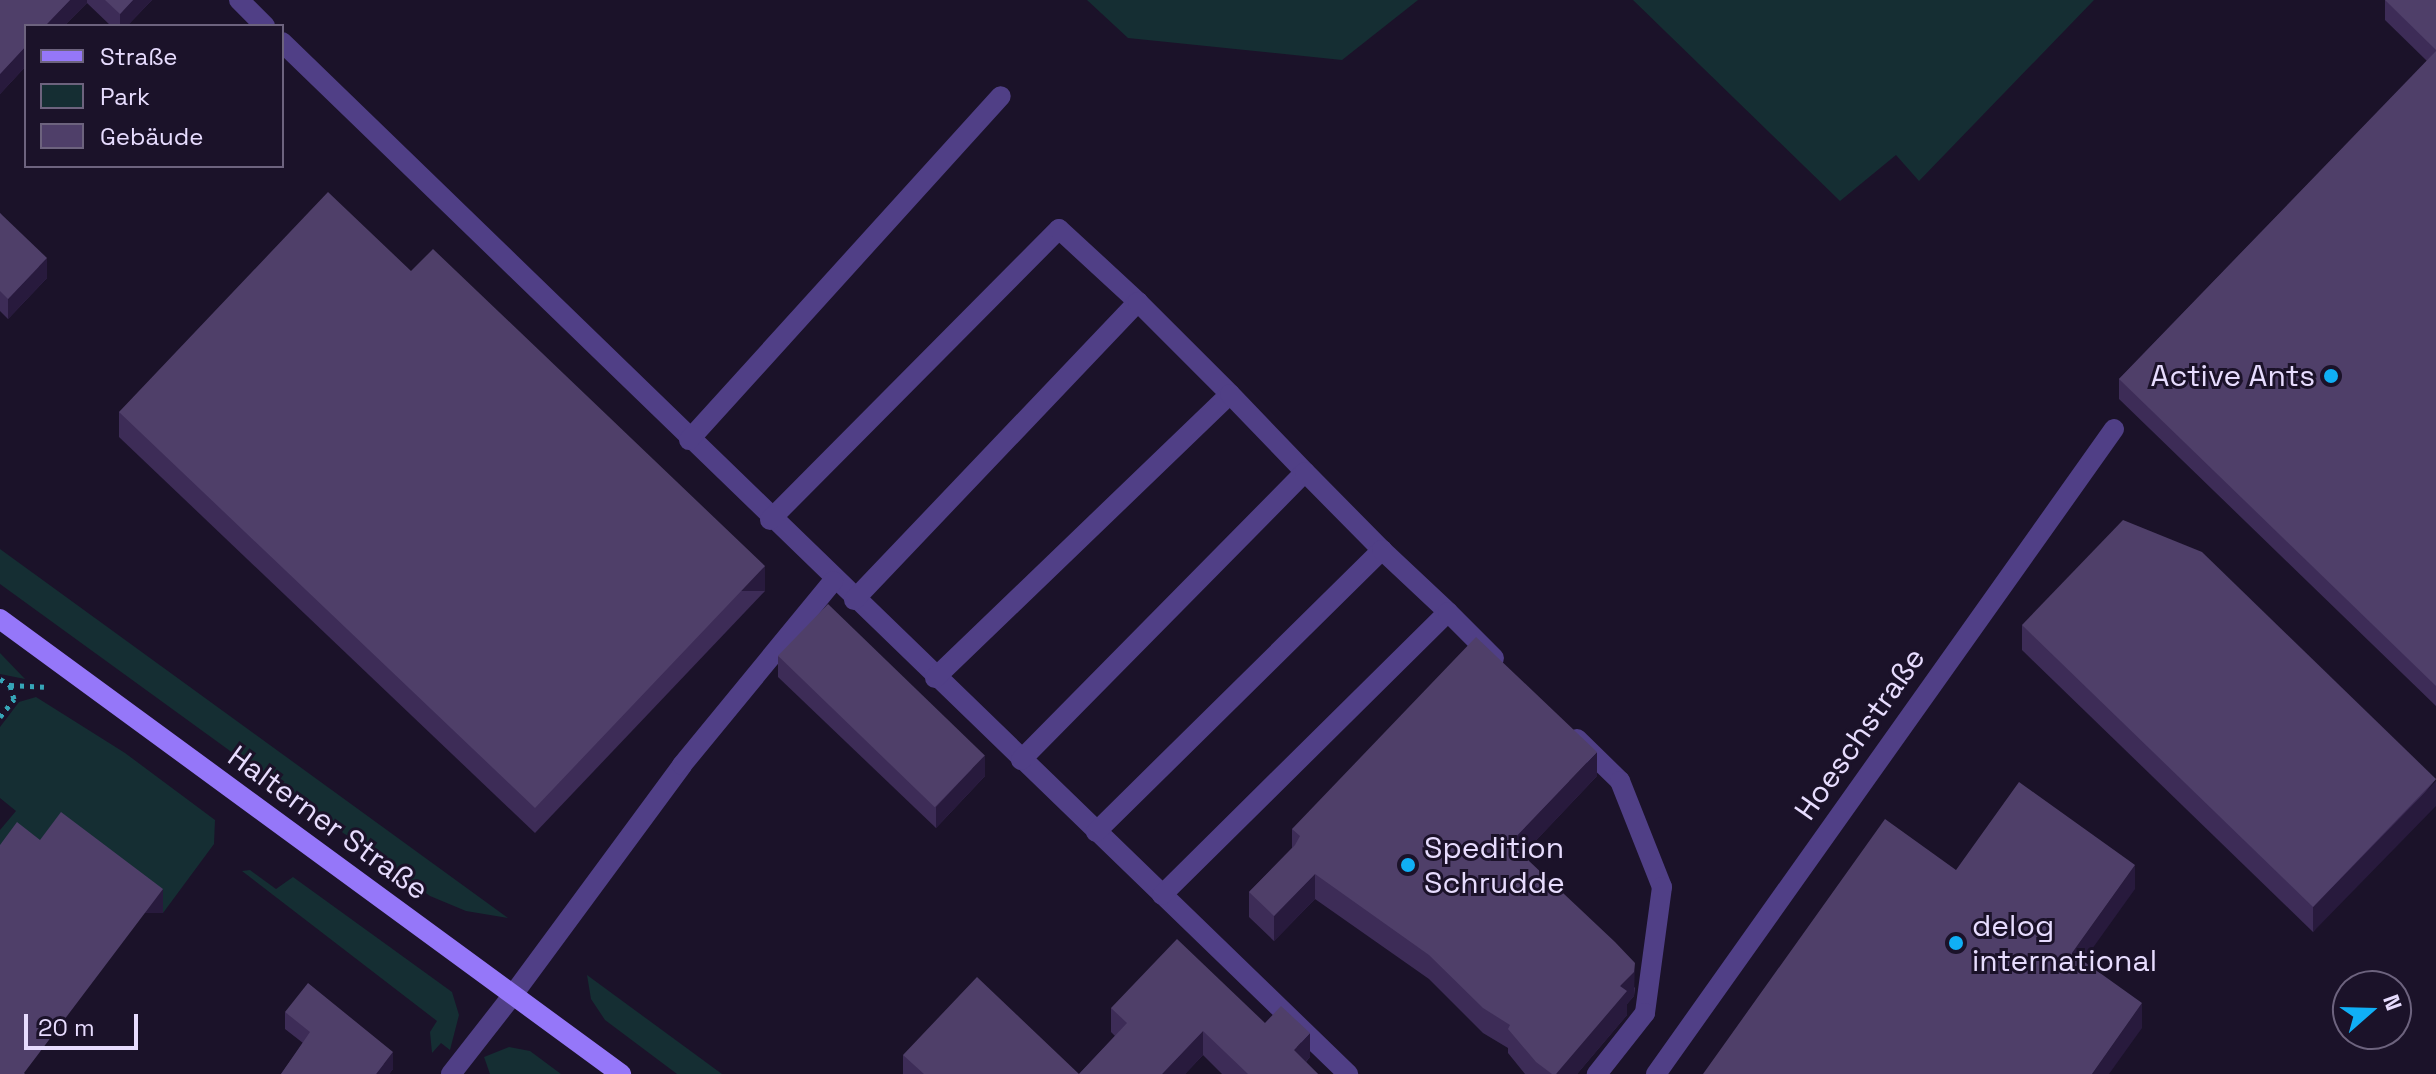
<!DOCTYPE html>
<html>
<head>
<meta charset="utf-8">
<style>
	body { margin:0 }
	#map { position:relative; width:2436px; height:1074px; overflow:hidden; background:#1b1229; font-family:"Space Grotesk",sans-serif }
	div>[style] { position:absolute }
	.green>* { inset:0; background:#152e33 }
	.path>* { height:5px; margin-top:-2.5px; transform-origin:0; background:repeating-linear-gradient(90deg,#36a5b7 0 4px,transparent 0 10px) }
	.lane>* { height:20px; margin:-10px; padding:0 10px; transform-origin:10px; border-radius:10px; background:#503f86 }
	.street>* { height:20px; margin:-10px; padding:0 10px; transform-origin:10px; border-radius:10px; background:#503f86 }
	.secondary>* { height:20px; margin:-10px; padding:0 10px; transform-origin:10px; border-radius:10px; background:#9577f9 }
	.wall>* { inset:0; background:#3d2c57 }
	.shaded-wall>* { inset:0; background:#281a3d; transform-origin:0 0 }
	.building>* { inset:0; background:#4f3f69; transform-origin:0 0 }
	.dots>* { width:22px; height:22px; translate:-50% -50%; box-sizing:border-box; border:4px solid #1b1229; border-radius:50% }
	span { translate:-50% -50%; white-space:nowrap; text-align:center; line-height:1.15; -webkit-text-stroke:6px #1b1229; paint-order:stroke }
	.poi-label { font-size:30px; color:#e7dcfe }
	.right { translate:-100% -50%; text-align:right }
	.left { translate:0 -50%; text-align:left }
	.street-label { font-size:30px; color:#e7dcfe }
	.legend { position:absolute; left:24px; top:24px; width:260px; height:144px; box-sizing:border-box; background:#1b1229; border:2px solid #6d637e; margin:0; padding:10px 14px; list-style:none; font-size:24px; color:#e7dcfe }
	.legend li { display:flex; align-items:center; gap:16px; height:40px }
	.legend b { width:40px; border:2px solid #6d637e }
	.north { position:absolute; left:2332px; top:970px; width:80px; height:80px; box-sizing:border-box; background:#1b1229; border:2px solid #6d637e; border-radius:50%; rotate:70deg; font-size:22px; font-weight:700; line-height:32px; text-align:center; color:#e7dcfe }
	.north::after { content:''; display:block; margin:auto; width:28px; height:36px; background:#10aff5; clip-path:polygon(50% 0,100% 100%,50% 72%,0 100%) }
	.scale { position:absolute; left:24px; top:1014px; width:114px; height:36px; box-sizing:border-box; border:4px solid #e7dcfe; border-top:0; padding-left:10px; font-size:24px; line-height:28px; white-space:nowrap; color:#e7dcfe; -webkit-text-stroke:6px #1b1229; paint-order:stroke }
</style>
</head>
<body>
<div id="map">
	<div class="green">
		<div style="clip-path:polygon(1087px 0,1418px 0,1342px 60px,1128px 38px)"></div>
		<div style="clip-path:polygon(1633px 0,2094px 0,1919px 181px,1896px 155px,1840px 201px)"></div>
		<div style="clip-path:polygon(0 549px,508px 918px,466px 911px,430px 896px,0 584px)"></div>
		<div style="clip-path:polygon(0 653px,25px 679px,0 674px)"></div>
		<div style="clip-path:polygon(36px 697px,125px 753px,215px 820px,214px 844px,163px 913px,61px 837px,0 869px,0 830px,16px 811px,0 798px,0 727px,19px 702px)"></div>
		<div style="clip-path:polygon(250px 870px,276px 889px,293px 877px,452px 992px,459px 1015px,450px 1050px,441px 1043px,432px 1053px,430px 1032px,437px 1021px,242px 871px)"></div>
		<div style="clip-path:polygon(587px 975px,722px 1074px,677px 1074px,605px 1020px,591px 999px)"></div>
		<div style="clip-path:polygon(509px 1047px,530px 1051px,561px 1074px,490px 1074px,484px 1057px)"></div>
	</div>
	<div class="path">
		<div style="left:0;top:679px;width:12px;rotate:31deg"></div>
		<div style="left:10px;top:685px;width:34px;rotate:3deg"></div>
		<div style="left:0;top:717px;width:23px;rotate:-52deg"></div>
		<div style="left:14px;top:699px;width:15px;rotate:-106deg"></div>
	</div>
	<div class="lane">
		<div style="left:239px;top:0;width:37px;rotate:45deg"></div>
		<div style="left:282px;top:42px;width:1484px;rotate:44.07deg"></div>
		<div style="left:689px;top:440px;width:464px;rotate:-47.8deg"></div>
		<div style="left:770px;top:520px;width:410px;rotate:-45.2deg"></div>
		<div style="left:1059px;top:229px;width:108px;rotate:42.7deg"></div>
		<div style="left:854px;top:600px;width:412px;rotate:-46.4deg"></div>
		<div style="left:1138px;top:302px;width:130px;rotate:45deg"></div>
		<div style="left:935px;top:678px;width:409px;rotate:-43.9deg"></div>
		<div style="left:1230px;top:394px;width:108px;rotate:46.1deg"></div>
		<div style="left:1577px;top:739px;width:60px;rotate:44.3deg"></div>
		<div style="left:1620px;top:781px;width:114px;rotate:68.4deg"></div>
		<div style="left:1662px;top:887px;width:127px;rotate:97.7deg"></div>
		<div style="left:1645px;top:1013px;width:78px;rotate:128.2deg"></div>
		<div style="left:1021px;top:760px;width:404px;rotate:-45.4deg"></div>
		<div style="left:1305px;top:472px;width:110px;rotate:45.4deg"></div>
		<div style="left:1096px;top:832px;width:402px;rotate:-44.6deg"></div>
		<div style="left:1382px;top:550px;width:91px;rotate:43.2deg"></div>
		<div style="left:1162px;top:895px;width:402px;rotate:-44.7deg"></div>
		<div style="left:1448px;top:612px;width:65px;rotate:45deg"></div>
		<div style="left:512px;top:996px;width:287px;rotate:-53.6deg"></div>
		<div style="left:682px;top:765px;width:238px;rotate:-50.6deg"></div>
	</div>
	<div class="street">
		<div style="left:451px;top:1074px;width:99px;rotate:-52deg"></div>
		<div style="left:1656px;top:1074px;width:791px;rotate:-54.62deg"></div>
	</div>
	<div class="secondary">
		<div style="left:0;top:619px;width:770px;rotate:36.23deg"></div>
	</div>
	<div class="wall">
		<div style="clip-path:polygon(0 0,152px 0,127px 26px,111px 26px,87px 3px,64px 26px,26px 26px,26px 66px,0 94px)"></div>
		<div style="clip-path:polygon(2385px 0,2436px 0,2436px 706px,2119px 399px,2119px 379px,2427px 61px,2385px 20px)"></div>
		<div style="clip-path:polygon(0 213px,47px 278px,8px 319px,0 311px)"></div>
		<div style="clip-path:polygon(411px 271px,765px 591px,535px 833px,119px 437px,119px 412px)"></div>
		<div style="clip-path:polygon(2022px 625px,2436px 779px,2313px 932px,2022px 650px)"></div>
		<div style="clip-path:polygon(778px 656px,985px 776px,936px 828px,778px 677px)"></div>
		<div style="clip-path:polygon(1597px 776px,1522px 855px,1635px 988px,1634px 996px,1627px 1004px,1627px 1015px,1577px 1074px,1525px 1074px,1508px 1053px,1508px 1048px,1483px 1033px,1429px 979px,1315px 899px,1274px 941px,1249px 917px,1249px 892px,1292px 848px,1292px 829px)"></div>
		<div style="clip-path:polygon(1111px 1008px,1265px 1023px,1310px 1057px,1306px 1062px,1318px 1074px,1222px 1074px,1203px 1055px,1185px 1074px,903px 1074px,903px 1055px,1079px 1074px,1115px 1036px,1111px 1032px)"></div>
		<div style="clip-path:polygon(285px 1012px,393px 1069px,389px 1074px,281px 1074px,303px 1043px,285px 1029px)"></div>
	</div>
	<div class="shaded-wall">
		<div style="clip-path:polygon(70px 0,87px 0,87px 3px,64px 26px,45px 26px)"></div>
		<div style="clip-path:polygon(133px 0,152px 0,127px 26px,120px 26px,120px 14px)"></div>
		<div style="clip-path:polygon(26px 46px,26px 66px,0 94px,0 74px)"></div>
		<div style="clip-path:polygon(47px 258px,47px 278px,8px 319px,8px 299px)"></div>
		<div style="left:765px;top:566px;width:25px;height:334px;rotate:90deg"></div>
		<div style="clip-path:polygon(1597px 752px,1597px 776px,1510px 868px,1510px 843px)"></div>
		<div style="clip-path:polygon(985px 755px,985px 776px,936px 828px,936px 807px)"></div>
		<div style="clip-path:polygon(2436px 781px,2436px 806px,2313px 932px,2313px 907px)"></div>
		<div style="clip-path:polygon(2135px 865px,2135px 889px,2072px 977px,2072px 953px)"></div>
		<div style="clip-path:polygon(1315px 874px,1315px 899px,1274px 941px,1274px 916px)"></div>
		<div style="left:163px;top:889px;width:24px;height:231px;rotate:90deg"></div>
		<div style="clip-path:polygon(1635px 963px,1634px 996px,1627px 1004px,1627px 1015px,1577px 1074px,1556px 1074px,1620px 986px)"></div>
		<div style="clip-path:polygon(2142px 1003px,2142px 1028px,2109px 1074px,2092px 1074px)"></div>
		<div style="clip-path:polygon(1203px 1031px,1203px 1055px,1185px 1074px,1162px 1074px)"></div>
		<div style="clip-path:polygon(1310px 1033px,1310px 1057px,1294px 1074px,1294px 1050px)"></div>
		<div style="clip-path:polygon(393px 1052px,393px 1069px,389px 1074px,376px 1074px)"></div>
	</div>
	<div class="building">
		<div style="clip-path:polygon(0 0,70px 0,45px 26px,26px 26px,26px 46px,0 74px)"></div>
		<div style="clip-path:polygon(105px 0,133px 0,120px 14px)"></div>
		<div style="clip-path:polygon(2385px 0,2436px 0,2436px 50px)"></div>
		<div style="clip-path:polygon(2436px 51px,2436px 686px,2119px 379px)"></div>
		<div style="clip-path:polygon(328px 192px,411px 271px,433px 249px,765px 566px,535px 808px,119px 412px)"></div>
		<div style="clip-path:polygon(0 213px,47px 258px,8px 299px,0 291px)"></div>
		<div style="clip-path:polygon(2123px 520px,2202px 552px,2436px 779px,2313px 907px,2022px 625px)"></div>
		<div style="left:828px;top:604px;width:218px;height:72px;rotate:44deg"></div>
		<div style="clip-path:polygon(1476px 637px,1597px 752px,1510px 843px,1615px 942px,1635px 963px,1634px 972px,1620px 986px,1627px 991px,1556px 1074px,1552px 1074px,1536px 1062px,1508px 1029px,1510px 1025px,1483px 1008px,1429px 955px,1315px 874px,1274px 916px,1249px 892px,1295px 845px,1300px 836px,1292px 829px)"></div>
		<div style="clip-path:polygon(2019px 782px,2135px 865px,2072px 953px,2142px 1003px,2092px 1074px,1703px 1074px,1885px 819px,1956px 870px)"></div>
		<div style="clip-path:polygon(61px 812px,163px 889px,24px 1073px,25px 1074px,0 1074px,0 845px,17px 822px,40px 840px)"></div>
		<div style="clip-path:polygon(1177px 939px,1265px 1023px,1281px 1006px,1310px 1033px,1294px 1050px,1318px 1074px,1248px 1074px,1203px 1031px,1162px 1074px,924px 1074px,903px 1055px,977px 977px,1079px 1074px,1127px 1023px,1111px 1008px)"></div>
		<div style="clip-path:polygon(308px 983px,393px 1052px,376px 1074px,281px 1074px,310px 1032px,285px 1012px)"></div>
	</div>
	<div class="dots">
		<div style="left:2331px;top:376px;background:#10aff5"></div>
		<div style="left:1408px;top:865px;background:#10aff5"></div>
		<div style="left:1956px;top:943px;background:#10aff5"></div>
	</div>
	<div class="poi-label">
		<span class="right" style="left:2315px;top:376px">Active Ants</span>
		<span class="left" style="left:1424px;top:865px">Spedition<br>Schrudde</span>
		<span class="left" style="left:1972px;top:943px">delog<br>international</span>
	</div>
	<div class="street-label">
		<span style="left:1860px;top:734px;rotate:-55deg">Hoeschstraße</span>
		<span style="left:328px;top:823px;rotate:36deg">Halterner Straße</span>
	</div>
	<ul class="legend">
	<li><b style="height:10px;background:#9577f9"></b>Straße</li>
	<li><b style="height:22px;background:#152e33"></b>Park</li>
	<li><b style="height:22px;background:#4f3f69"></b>Gebäude</li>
	</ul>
	<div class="north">N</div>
	<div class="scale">20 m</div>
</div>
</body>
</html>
